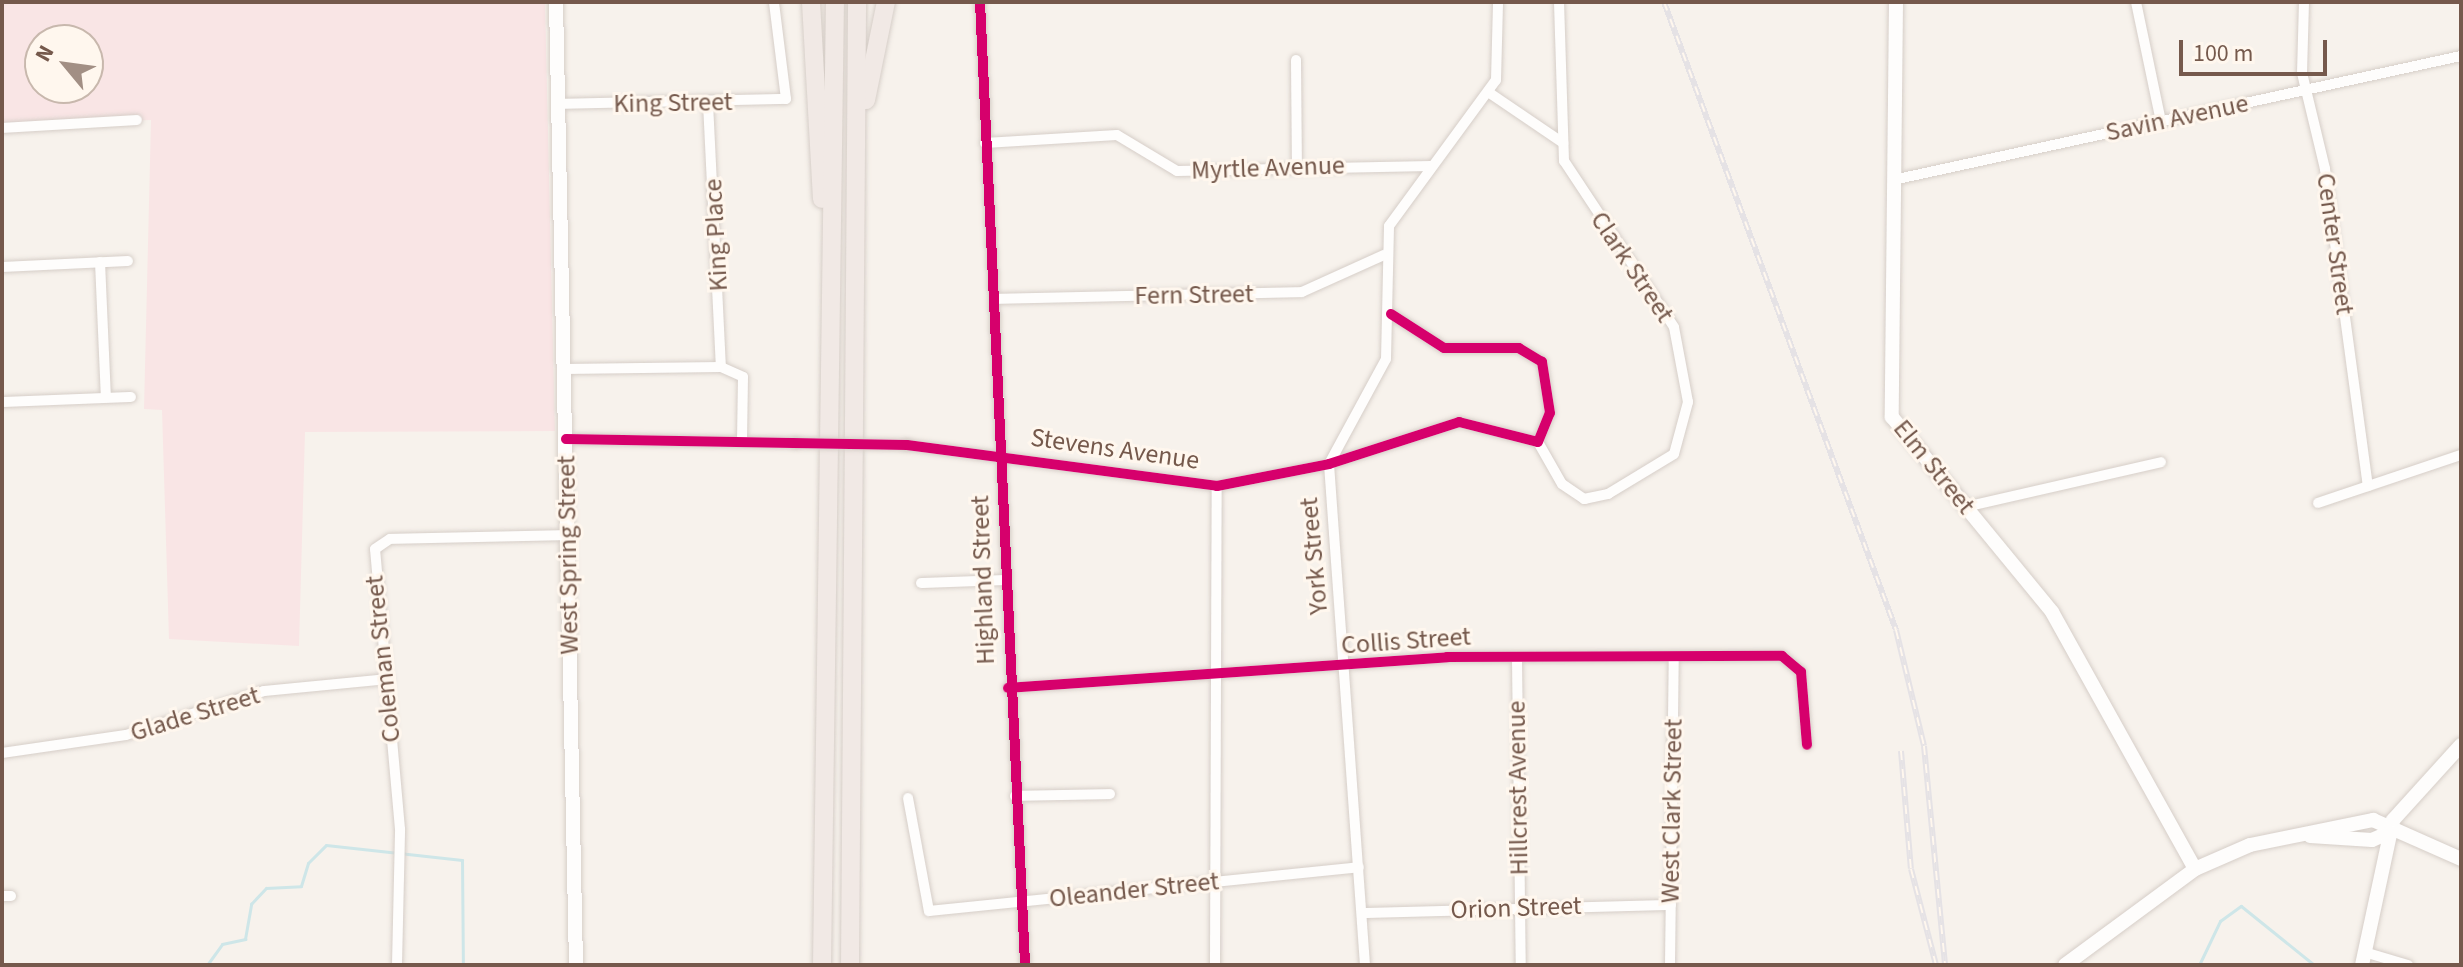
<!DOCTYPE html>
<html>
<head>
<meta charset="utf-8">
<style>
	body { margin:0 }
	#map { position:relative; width:2463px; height:967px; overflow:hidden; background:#f7f2ec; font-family:"Source Sans 3",sans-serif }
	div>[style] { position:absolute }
	.medical>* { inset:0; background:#f9e5e5 }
	.stream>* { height:3px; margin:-1.5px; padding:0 1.5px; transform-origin:1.5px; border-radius:1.5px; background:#cee6e8 }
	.roads { filter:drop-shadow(0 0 2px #d6cec8) drop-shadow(0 0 2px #d6cec8) }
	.street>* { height:10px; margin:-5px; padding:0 5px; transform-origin:5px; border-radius:5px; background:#fefdfc }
	.secondary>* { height:14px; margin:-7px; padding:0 7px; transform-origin:7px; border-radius:7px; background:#fefdfc }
	.highway>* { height:18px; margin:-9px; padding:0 9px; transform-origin:9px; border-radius:9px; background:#f1e9e5 }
	.rail>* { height:6px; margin-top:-3px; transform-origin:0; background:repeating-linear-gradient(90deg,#fff7ee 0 9px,#e5e2e5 0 18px); box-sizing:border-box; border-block:2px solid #e5e2e5 }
	.bridges { filter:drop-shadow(0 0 2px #d6cec8) drop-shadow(0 0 2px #d6cec8) }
	.street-bridge>* { height:10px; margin:-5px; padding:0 5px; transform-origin:5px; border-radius:5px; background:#fefdfc }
	.cycleway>* { height:10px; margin:-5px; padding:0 5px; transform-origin:5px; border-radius:5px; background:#d6006c }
	span { translate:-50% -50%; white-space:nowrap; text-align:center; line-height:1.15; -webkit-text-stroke:6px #fff7ee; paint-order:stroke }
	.street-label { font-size:26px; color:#75594c }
	.frame { position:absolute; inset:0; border:4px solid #75594c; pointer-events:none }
	.north { position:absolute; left:24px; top:24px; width:80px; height:80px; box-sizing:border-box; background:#fff7ee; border:2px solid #c8b8ad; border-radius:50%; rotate:299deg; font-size:22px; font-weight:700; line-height:32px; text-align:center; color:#75594c }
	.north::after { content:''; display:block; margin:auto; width:28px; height:36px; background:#a28f84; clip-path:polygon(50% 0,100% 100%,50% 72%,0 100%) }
	.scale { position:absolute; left:2179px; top:40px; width:148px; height:36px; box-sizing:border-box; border:4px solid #75594c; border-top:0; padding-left:10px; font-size:24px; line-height:28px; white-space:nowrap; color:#75594c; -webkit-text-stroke:6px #fff7ee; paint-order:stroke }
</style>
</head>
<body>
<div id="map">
	<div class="medical">
		<div style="clip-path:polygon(evenodd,2px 2px,545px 2px,555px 431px,305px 432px,299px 646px,169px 639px,162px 410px,144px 409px,151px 120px,2px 124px,2px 2px,40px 40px,88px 40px,88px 88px,40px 88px,40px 40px)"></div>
	</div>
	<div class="stream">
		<div style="left:207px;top:965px;width:26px;rotate:-54deg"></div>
		<div style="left:222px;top:944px;width:24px;rotate:-12deg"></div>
		<div style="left:245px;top:939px;width:36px;rotate:-80deg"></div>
		<div style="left:251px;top:904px;width:22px;rotate:-47deg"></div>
		<div style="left:266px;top:888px;width:35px;rotate:-3deg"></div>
		<div style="left:301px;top:886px;width:24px;rotate:-73deg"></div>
		<div style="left:308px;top:863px;width:25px;rotate:-45deg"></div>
		<div style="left:326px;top:845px;width:137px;rotate:6.3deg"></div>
		<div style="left:462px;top:860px;width:105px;rotate:89.5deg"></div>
		<div style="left:2199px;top:965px;width:49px;rotate:-64.5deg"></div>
		<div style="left:2220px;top:921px;width:26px;rotate:-36deg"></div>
		<div style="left:2241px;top:906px;width:94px;rotate:38.9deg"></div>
	</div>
	<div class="roads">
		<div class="street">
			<div style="left:980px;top:2px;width:964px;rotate:87.32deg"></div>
			<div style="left:2136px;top:2px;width:123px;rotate:78.2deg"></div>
			<div style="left:2304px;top:2px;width:71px;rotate:91.6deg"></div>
			<div style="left:2302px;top:73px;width:99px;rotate:76.5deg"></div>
			<div style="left:2325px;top:169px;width:320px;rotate:82.3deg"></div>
			<div style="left:1296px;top:60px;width:106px;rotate:89.5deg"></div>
			<div style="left:1488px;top:92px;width:91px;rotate:34.2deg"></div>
			<div style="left:708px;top:103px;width:264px;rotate:87.2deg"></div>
			<div style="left:559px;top:104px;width:227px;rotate:-1.3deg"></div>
			<div style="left:786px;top:99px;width:98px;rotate:-97.1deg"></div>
			<div style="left:2px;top:128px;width:135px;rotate:-3.4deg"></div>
			<div style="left:985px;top:143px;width:132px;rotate:-3.5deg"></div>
			<div style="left:1117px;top:135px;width:70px;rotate:31deg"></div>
			<div style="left:1177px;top:171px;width:254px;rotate:-1.1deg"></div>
			<div style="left:1893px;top:180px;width:581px;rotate:-12.32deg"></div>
			<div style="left:100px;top:262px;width:135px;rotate:87.5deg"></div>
			<div style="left:2px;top:267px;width:126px;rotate:-2.7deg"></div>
			<div style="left:995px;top:299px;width:307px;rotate:-1.3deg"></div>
			<div style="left:1302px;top:292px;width:90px;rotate:-24.3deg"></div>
			<div style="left:564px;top:369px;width:157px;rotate:-0.7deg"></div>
			<div style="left:721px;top:367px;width:24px;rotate:24deg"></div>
			<div style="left:743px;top:377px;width:65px;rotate:90.9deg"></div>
			<div style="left:2px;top:402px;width:129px;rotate:-2.2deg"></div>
			<div style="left:566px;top:439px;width:230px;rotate:1deg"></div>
			<div style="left:1538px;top:442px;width:48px;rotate:60.3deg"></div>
			<div style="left:1562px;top:484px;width:27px;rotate:34deg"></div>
			<div style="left:1584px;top:499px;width:25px;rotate:-12deg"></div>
			<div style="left:1608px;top:494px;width:77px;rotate:-31.2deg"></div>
			<div style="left:1674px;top:454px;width:54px;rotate:-74.9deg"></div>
			<div style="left:1688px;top:402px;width:76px;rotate:-100.6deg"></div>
			<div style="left:1674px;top:327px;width:199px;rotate:-123.5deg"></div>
			<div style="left:1564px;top:161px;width:159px;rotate:-91.8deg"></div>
			<div style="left:907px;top:445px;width:313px;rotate:7.5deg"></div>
			<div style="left:1217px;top:486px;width:114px;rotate:-11.1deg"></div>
			<div style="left:1329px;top:464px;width:137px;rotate:-17.9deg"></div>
			<div style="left:1459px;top:422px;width:81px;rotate:14.2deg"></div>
			<div style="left:1538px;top:442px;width:31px;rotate:-68deg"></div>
			<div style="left:1550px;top:413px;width:52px;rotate:-98.9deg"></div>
			<div style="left:1542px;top:362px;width:27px;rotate:-149deg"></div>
			<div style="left:1519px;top:348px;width:75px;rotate:180deg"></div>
			<div style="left:1444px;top:348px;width:63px;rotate:-147.3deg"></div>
			<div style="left:2318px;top:503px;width:151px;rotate:-18.6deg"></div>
			<div style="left:1965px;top:507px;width:201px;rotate:-12.9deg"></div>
			<div style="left:921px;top:583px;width:86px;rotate:-2deg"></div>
			<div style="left:1517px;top:659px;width:306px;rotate:89.3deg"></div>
			<div style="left:1008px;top:688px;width:440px;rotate:-4deg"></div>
			<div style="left:1447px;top:657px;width:335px;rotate:-0.2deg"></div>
			<div style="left:1782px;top:656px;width:25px;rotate:40deg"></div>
			<div style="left:1801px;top:672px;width:73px;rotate:85.3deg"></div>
			<div style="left:2px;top:753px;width:125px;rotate:-8.3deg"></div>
			<div style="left:126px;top:735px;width:145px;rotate:-17.7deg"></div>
			<div style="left:264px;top:691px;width:125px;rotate:-5.5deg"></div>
			<div style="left:1015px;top:796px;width:95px;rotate:-1.2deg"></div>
			<div style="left:908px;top:798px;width:115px;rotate:79.5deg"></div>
			<div style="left:929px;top:911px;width:432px;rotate:-5.8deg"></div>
			<div style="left:2px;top:896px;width:9px"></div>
			<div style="left:1362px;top:913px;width:309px;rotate:-1.5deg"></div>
			<div style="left:2364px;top:952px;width:46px;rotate:16.5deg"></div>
			<div style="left:397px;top:965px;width:136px;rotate:-88.7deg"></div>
			<div style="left:400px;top:829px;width:281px;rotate:-95.1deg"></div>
			<div style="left:375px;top:549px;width:18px;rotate:-34deg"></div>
			<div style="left:390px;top:539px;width:176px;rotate:-1.3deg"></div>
			<div style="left:1215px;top:965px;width:479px;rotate:-89.8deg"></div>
			<div style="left:1365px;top:965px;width:502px;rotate:-94.11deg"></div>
			<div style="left:1329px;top:464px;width:119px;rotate:-61.5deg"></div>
			<div style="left:1386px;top:359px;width:133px;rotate:-88.7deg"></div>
			<div style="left:1389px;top:226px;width:181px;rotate:-53.8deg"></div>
			<div style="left:1496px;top:80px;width:78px;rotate:-88.5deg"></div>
			<div style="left:1670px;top:965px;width:307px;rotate:-89.3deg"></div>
		</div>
		<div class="secondary">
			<div style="left:556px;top:2px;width:963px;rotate:88.81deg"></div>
			<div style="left:1896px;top:2px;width:415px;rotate:90.6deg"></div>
			<div style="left:1892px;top:417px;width:252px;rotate:50.6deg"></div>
			<div style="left:2052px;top:612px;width:294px;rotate:60.9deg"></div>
			<div style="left:2310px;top:836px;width:62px;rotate:3.7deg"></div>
			<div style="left:2372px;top:840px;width:17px;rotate:-24deg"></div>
			<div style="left:2065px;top:965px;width:162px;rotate:-36.4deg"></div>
			<div style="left:2195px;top:869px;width:60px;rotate:-23.6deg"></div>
			<div style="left:2250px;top:845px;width:126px;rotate:-11.5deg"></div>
			<div style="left:2373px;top:820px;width:96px;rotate:23.9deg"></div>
			<div style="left:2362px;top:965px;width:148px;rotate:-77.9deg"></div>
			<div style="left:2393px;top:820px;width:101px;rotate:-47.8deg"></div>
		</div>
		<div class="highway">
			<div style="left:811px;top:2px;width:197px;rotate:86.8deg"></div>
			<div style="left:866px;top:100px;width:100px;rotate:-78.5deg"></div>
			<div style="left:822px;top:965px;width:963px;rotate:-89.23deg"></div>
			<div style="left:850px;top:965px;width:963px;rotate:-89.58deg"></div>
		</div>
	</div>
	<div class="rail">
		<div style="left:1664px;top:2px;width:669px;rotate:69.72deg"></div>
		<div style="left:1896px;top:630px;width:119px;rotate:76.4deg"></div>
		<div style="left:1924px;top:746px;width:220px;rotate:84.5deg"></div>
		<div style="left:1901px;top:751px;width:118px;rotate:85.2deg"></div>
		<div style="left:1911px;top:869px;width:99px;rotate:75.4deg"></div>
	</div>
	<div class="bridges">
		<div class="street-bridge">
			<div style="left:796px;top:443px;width:111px;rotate:1deg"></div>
		</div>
	</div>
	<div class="cycleway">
		<div style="left:980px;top:2px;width:964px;rotate:87.32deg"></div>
		<div style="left:566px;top:439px;width:341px;rotate:1deg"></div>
		<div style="left:907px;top:445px;width:313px;rotate:7.5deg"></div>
		<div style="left:1217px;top:486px;width:114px;rotate:-11.1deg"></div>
		<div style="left:1329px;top:464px;width:137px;rotate:-17.9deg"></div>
		<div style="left:1459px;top:422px;width:81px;rotate:14.2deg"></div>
		<div style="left:1538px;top:442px;width:31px;rotate:-68deg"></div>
		<div style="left:1550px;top:413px;width:52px;rotate:-98.9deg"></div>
		<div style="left:1542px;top:362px;width:27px;rotate:-149deg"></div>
		<div style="left:1519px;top:348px;width:75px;rotate:180deg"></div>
		<div style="left:1444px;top:348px;width:63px;rotate:-147.3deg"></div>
		<div style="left:1008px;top:688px;width:440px;rotate:-4deg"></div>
		<div style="left:1447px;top:657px;width:335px;rotate:-0.2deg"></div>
		<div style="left:1782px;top:656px;width:25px;rotate:40deg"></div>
		<div style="left:1801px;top:672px;width:73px;rotate:85.3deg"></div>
	</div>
	<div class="street-label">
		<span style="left:673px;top:103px;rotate:-1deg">King Street</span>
		<span style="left:2177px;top:118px;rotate:-12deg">Savin Avenue</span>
		<span style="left:1268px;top:168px;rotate:-2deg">Myrtle Avenue</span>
		<span style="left:716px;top:235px;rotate:-93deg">King Place</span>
		<span style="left:2335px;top:244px;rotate:82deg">Center Street</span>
		<span style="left:1632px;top:267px;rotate:56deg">Clark Street</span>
		<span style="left:1194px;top:295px;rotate:-1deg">Fern Street</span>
		<span style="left:1115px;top:449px;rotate:8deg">Stevens Avenue</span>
		<span style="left:1934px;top:467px;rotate:51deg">Elm Street</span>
		<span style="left:568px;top:555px;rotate:-91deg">West Spring Street</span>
		<span style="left:1314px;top:556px;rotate:-95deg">York Street</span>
		<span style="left:983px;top:580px;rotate:-92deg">Highland Street</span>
		<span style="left:1406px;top:641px;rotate:-4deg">Collis Street</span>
		<span style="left:383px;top:659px;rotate:-96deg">Coleman Street</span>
		<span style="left:195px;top:714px;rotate:-17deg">Glade Street</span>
		<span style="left:1518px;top:788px;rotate:-91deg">Hillcrest Avenue</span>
		<span style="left:1672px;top:811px;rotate:-89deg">West Clark Street</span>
		<span style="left:1134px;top:890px;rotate:-6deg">Oleander Street</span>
		<span style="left:1516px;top:908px;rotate:-2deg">Orion Street</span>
	</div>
	<div class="frame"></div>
	<div class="north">N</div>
	<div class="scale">100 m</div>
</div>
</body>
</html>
